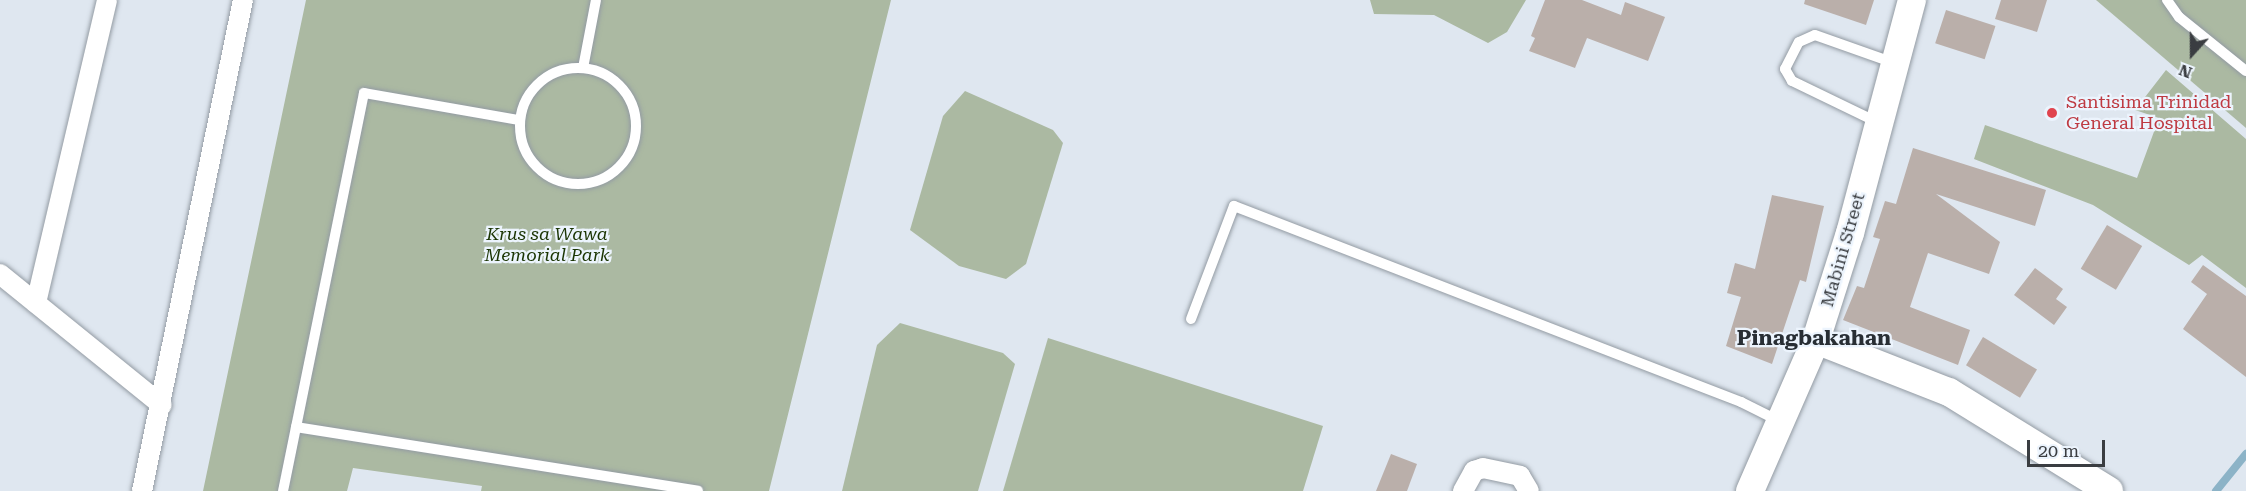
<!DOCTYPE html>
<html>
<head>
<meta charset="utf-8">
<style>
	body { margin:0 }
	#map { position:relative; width:2246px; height:491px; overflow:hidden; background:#dfe7f0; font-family:"Roboto Serif",serif }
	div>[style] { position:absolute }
	.green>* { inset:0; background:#abb9a2 }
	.stream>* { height:8px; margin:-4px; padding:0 4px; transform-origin:4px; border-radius:4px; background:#8cb3c7 }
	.building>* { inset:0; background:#baafaa; transform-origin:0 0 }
	.roads { filter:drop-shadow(0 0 2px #939ba3) drop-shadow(0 0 2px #939ba3) }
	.lane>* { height:10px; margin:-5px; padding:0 5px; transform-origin:5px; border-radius:5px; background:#fff }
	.lane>.ring { margin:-5px; padding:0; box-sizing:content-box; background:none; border:10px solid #fff; border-radius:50% }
	.street>* { height:20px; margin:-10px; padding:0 10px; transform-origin:10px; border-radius:10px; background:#fff }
	.secondary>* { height:28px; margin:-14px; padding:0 14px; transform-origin:14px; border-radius:14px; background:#fff }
	.dots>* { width:16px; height:16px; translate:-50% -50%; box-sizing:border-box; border:3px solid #ecf4fd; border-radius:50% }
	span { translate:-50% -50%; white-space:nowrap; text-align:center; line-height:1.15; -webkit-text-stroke:4.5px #ecf4fd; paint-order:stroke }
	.health-label { font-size:18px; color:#be3a42 }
	.left { translate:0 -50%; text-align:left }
	.park-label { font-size:18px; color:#1b3503; font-style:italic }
	.street-label { font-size:18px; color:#3a3d41 }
	.quarter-label { font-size:21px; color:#282e34; font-weight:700 }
	.north { position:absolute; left:2162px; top:24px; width:60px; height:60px; -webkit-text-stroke:4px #ecf4fd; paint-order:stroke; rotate:201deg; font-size:16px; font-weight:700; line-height:24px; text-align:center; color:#3a3d41 }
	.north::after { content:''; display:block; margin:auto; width:21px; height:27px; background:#3a3d41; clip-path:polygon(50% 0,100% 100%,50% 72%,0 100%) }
	.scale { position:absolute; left:2027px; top:440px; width:78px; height:27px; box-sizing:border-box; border:3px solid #3a3d41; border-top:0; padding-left:8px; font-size:18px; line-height:21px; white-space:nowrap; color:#3a3d41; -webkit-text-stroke:4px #ecf4fd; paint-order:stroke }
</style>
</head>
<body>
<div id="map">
	<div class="green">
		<div style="clip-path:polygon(306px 0,891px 0,769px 491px,481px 491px,482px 486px,353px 468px,347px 491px,203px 491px)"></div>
		<div style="clip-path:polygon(1370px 0,1526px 0,1507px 32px,1488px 43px,1434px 15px,1374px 14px)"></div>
		<div style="clip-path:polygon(2096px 0,2246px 0,2246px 128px)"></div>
		<div style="clip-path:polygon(2166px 70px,2246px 139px,2246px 288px,2202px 255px,2189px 265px,2093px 205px,1974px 159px,1985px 125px,2137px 178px,2159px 118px,2135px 110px)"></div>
		<div style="clip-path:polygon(965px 91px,1053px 130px,1063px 143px,1026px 264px,1006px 279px,959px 266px,910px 230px,943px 116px)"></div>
		<div style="clip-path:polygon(900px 323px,1003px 353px,1015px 364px,978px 491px,842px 491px,877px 345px)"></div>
		<div style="clip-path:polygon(1048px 338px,1323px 426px,1303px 491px,1003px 491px)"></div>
	</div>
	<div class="stream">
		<div style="left:2216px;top:491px;width:48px;rotate:-51deg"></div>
	</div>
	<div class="building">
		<div style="clip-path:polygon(1545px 0,1582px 0,1621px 15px,1625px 2px,1665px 17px,1648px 61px,1587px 38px,1575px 68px,1529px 51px,1535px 38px,1531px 36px)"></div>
		<div style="clip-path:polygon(1805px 0,1874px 0,1866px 25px,1804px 4px)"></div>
		<div style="clip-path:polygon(2001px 0,2047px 0,2037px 32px,1995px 19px)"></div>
		<div style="left:1946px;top:10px;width:52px;height:35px;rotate:18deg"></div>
		<div style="clip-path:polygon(1913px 148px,2046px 190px,2035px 226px,1936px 194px,2000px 242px,1989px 274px,1928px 253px,1910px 307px,1970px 330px,1958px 365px,1843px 320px,1857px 286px,1864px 288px,1880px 239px,1873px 237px,1885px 201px,1896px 204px)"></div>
		<div style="clip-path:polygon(1772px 195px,1824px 206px,1806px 282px,1800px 280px,1772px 364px,1726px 346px,1741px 297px,1727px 293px,1735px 263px,1755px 269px)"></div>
		<div style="left:2107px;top:225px;width:41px;height:51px;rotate:31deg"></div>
		<div style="clip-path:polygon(2203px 265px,2246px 296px,2246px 377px,2183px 329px,2207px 294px,2191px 282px)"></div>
		<div style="clip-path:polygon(2035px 268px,2063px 289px,2056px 299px,2067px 307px,2054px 325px,2014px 295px)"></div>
		<div style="left:1983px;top:337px;width:63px;height:33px;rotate:31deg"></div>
		<div style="clip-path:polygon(1391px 454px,1417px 464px,1407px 491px,1376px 491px)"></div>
	</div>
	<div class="roads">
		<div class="lane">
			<div style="left:2167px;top:0;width:21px;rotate:55deg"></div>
			<div style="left:2179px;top:17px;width:86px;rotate:38.9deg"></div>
			<div class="ring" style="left:520px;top:68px;width:106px;height:106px"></div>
			<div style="left:583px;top:68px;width:69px;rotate:-79.2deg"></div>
			<div style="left:1879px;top:123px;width:97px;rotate:-154.2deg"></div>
			<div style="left:1792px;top:81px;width:14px;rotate:-120deg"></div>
			<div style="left:1785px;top:69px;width:30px;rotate:-63deg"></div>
			<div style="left:1799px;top:42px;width:17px;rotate:-24deg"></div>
			<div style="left:1815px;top:35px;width:84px;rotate:19.5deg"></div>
			<div style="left:1191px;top:319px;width:121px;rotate:-69.2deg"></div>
			<div style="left:1234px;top:206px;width:544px;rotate:21.14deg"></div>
			<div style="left:1741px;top:402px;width:42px;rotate:26.6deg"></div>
			<div style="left:296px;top:427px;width:407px;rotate:9deg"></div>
			<div style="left:283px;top:491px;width:406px;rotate:-78.5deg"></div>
			<div style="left:364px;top:93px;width:157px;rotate:9.9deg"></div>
		</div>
		<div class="street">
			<div style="left:0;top:274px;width:208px;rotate:39deg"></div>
			<div style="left:36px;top:303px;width:311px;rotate:-76.8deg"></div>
			<div style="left:142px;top:491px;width:501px;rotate:-78.38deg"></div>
			<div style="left:1463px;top:491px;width:23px;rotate:-61deg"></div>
			<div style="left:1474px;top:471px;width:9px;rotate:-18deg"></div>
			<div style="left:1483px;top:468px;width:38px;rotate:12deg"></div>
			<div style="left:1520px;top:476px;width:17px;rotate:59deg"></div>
		</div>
		<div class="secondary">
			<div style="left:1816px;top:340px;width:143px;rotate:21.4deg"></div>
			<div style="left:1949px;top:392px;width:188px;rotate:31.7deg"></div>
			<div style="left:1750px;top:491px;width:165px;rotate:-66.4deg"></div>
			<div style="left:1816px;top:340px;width:112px;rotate:-72.4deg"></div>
			<div style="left:1850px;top:233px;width:241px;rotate:-75.1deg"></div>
		</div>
	</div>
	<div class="dots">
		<div style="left:2052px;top:113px;background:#e0444e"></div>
	</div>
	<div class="health-label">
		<span class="left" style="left:2066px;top:113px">Santisima Trinidad<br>General Hospital</span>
	</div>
	<div class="park-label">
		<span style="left:547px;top:245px">Krus sa Wawa<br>Memorial Park</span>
	</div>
	<div class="street-label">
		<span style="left:1843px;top:250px;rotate:-74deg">Mabini Street</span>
	</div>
	<div class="quarter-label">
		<span style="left:1814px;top:338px">Pinagbakahan</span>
	</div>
	<div class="north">N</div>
	<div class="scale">20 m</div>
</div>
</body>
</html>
